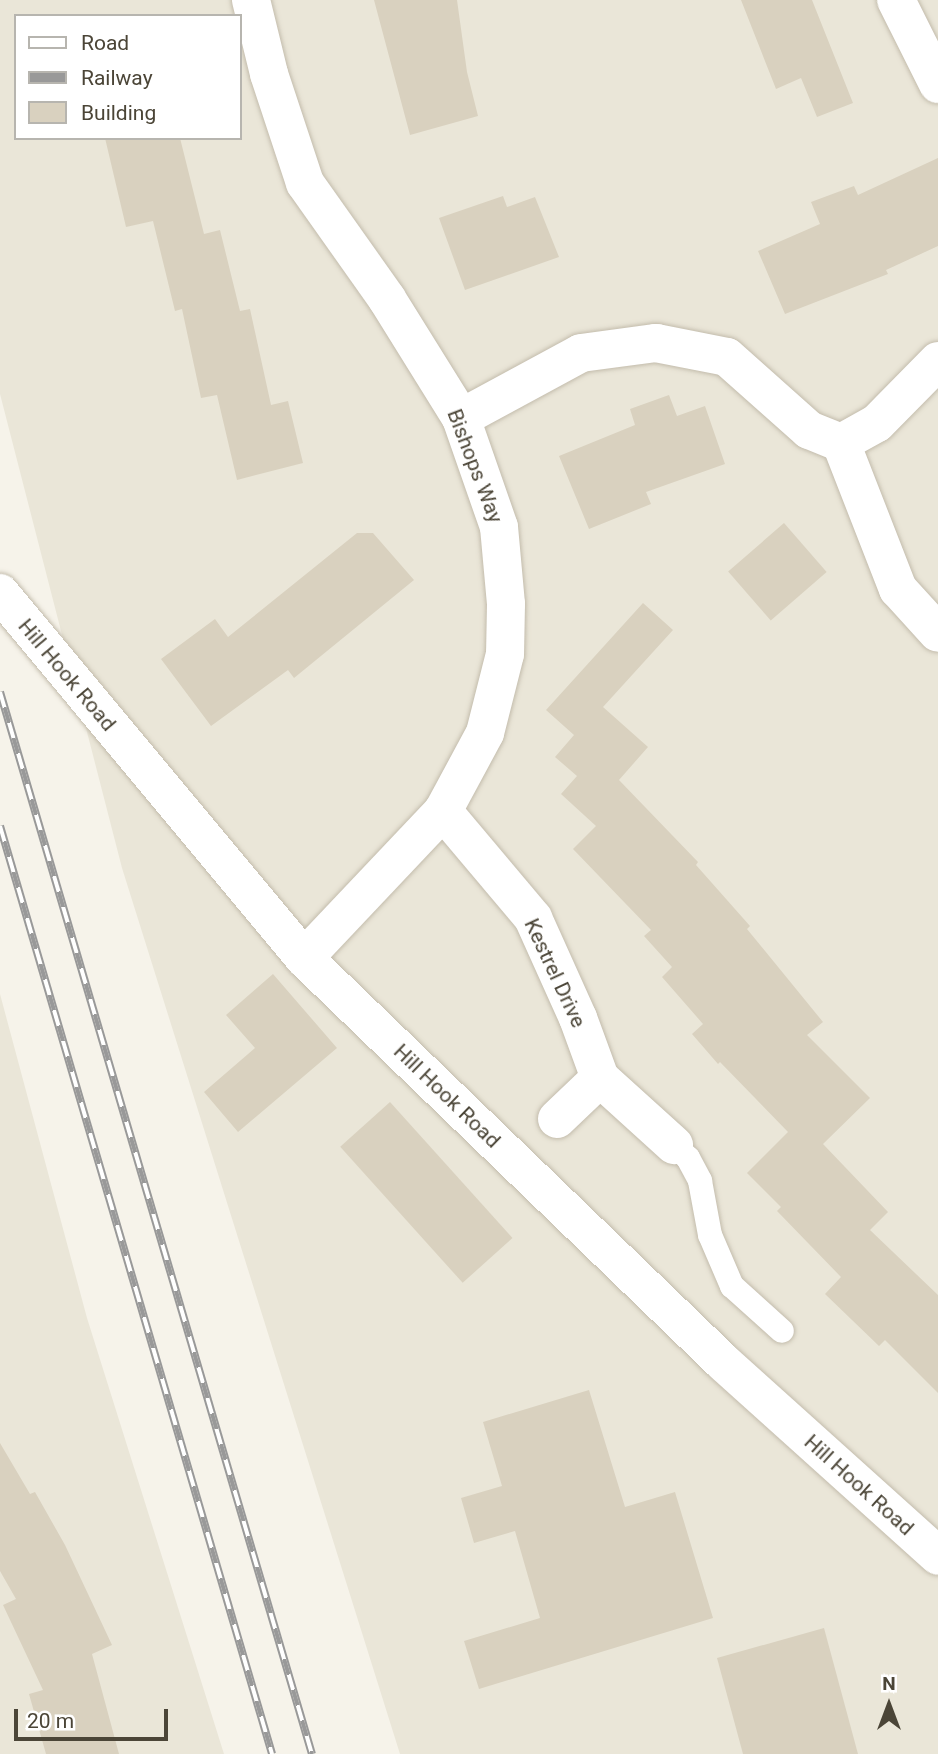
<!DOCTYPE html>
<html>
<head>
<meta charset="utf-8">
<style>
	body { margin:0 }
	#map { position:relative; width:938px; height:1754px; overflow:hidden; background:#f6f3ea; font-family:Roboto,sans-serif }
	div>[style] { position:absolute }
	.residential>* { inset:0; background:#eae6d8 }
	.building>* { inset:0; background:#d9d1bf; transform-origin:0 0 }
	.roads { filter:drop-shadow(0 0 2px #c3bcac) drop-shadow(0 0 2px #c3bcac) }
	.service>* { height:24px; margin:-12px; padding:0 12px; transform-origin:12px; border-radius:12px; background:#fff }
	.minor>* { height:38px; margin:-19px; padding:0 19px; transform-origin:19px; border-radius:19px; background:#fff }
	.rail>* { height:8px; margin-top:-4px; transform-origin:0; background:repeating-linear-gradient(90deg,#fff 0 16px,#999 0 32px); box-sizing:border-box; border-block:2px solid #999 }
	span { translate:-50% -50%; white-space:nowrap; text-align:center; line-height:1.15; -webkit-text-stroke:6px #fff; paint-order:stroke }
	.street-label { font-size:21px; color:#4b4537 }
	.legend { position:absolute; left:14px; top:14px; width:228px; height:126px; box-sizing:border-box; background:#fff; border:2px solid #b7b5af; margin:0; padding:9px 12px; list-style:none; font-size:21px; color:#4b4537 }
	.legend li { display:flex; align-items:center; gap:14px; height:35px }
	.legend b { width:35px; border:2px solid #b7b5af }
	.north { position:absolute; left:854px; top:1670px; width:70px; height:70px; -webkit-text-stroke:5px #fff; paint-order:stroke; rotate:0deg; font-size:19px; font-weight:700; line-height:28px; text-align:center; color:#4b4537 }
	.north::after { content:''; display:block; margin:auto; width:24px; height:32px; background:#4b4537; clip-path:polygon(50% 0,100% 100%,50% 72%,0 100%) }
	.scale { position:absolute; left:14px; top:1709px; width:154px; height:32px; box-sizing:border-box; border:4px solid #4b4537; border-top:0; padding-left:9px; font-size:21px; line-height:24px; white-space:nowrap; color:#4b4537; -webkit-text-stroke:5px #fff; paint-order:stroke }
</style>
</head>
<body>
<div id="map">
	<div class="residential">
		<div style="clip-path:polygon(evenodd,0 0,938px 0,938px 1754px,400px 1754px,122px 868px,0 394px,0 0,16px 16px,240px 16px,240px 138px,16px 138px,16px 16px)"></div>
		<div style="clip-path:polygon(0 994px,87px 1318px,224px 1754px,0 1754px)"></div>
	</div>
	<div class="building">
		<div style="clip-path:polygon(374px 0,457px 0,467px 72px,478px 116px,410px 135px)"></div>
		<div style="clip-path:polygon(741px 0,812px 0,853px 103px,817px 117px,801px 78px,776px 89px)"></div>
		<div style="clip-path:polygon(105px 138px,180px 138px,204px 234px,220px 230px,240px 311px,250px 309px,271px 405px,288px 401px,303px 463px,237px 480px,217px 395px,201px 398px,182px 309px,175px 311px,153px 221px,126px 227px)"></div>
		<div style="clip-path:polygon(938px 158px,938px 246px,886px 270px,888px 274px,785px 314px,758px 251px,820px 224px,811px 202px,854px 186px,858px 195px)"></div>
		<div style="clip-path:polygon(503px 196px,507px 207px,535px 197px,559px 257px,465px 290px,439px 218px)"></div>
		<div style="clip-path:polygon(669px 395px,677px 416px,705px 406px,725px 464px,646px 492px,651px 504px,589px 529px,559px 456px,635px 425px,630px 409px)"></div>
		<div style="left:784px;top:523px;width:65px;height:74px;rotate:49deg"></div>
		<div style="clip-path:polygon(357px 533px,373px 533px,414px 580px,294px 678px,288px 670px,211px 726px,161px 659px,215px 619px,228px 637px)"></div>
		<div style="clip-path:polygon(643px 603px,673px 630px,603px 707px,648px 747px,619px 780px,698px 862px,696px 865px,750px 926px,747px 929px,823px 1022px,807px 1035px,870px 1098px,823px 1144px,888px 1212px,870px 1230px,938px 1295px,938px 1393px,885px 1340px,879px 1346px,825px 1294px,841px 1277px,777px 1211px,781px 1207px,747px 1173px,788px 1132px,720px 1062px,718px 1064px,692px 1034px,703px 1024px,662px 977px,672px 967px,644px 936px,651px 930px,573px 849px,596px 826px,561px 794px,577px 776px,555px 757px,574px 735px,546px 710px)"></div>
		<div style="clip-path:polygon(273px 974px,337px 1048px,238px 1132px,204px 1092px,255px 1048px,226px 1015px)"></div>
		<div style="left:390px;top:1102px;width:183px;height:67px;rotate:48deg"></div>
		<div style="clip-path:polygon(589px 1390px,625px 1507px,675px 1492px,713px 1618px,479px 1689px,464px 1641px,540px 1618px,515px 1531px,474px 1543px,461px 1498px,502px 1486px,483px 1422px)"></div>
		<div style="clip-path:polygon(0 1443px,30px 1494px,35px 1492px,65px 1545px,112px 1645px,92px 1654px,119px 1754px,46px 1754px,29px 1694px,43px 1690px,3px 1605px,16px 1599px,0 1571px)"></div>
		<div style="clip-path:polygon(824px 1628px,858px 1754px,743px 1754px,717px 1658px)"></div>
	</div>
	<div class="roads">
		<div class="service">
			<div style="left:674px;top:1145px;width:19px;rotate:43deg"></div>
			<div style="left:688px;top:1158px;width:26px;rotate:62deg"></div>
			<div style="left:700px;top:1181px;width:55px;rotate:79.5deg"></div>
			<div style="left:710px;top:1235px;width:56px;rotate:66.7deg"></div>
			<div style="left:732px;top:1286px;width:67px;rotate:42deg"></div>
		</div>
		<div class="minor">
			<div style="left:251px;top:0;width:76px;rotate:76.3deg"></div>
			<div style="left:269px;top:74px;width:115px;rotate:71.7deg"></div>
			<div style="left:305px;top:183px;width:142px;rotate:54.7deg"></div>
			<div style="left:387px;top:299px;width:140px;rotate:58.1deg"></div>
			<div style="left:461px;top:418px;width:115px;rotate:70.8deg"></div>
			<div style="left:499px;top:527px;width:77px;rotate:84.8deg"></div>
			<div style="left:506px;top:604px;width:50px;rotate:91.1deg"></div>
			<div style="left:505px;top:654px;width:81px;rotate:104.2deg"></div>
			<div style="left:485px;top:733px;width:89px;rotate:118.3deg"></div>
			<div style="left:443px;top:811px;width:202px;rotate:133.4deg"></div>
			<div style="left:896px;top:0;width:94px;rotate:63.4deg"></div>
			<div style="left:461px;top:418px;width:136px;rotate:-28.4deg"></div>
			<div style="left:581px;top:353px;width:76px;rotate:-7.6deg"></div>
			<div style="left:656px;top:343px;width:72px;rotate:11.2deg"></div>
			<div style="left:727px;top:357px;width:110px;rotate:41.7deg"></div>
			<div style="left:809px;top:430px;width:35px;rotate:22deg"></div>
			<div style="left:841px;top:443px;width:41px;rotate:-29.1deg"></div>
			<div style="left:877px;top:423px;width:87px;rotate:-45.5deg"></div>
			<div style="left:841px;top:443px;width:157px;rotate:68.7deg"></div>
			<div style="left:898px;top:589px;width:59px;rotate:47.7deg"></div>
			<div style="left:0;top:593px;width:475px;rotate:50.2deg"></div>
			<div style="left:304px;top:958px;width:583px;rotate:43.96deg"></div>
			<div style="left:724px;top:1363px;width:288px;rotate:42deg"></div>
			<div style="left:443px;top:811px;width:140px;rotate:49.9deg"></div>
			<div style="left:533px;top:918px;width:110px;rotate:65.8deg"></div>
			<div style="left:578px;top:1018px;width:64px;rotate:69.9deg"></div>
			<div style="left:600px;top:1078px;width:100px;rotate:42.2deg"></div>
			<div style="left:557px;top:1119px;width:59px;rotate:-43.6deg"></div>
		</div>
	</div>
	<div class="rail">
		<div style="left:0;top:692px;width:1107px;rotate:73.63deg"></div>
		<div style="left:0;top:826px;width:967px;rotate:73.66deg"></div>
	</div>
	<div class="street-label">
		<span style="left:475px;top:466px;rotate:69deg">Bishops Way</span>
		<span style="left:67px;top:675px;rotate:50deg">Hill Hook Road</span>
		<span style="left:555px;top:973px;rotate:65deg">Kestrel Drive</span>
		<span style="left:447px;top:1096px;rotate:44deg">Hill Hook Road</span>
		<span style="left:859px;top:1485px;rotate:42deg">Hill Hook Road</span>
	</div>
	<ul class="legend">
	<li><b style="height:9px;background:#fff"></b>Road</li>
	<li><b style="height:9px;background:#999"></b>Railway</li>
	<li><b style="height:19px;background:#d9d1bf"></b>Building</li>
	</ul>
	<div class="north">N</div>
	<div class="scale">20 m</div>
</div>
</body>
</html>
